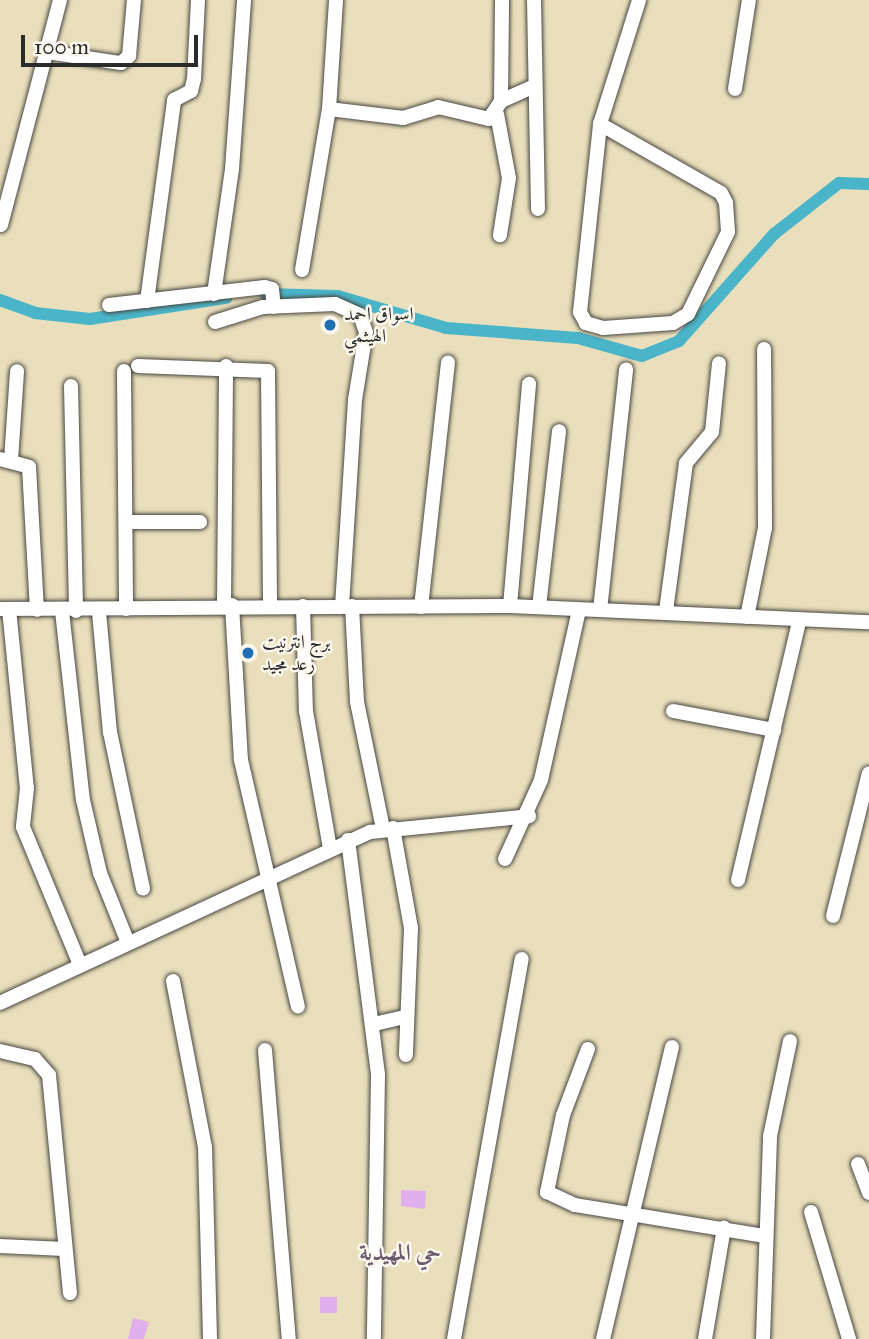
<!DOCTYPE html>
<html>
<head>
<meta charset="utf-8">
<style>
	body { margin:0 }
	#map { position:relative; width:869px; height:1339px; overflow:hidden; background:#eadfbc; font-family:"IM FELL Great Primer",Amiri,serif }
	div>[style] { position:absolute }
	.canal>* { height:12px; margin:-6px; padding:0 6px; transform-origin:6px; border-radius:6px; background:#4ab5c8 }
	.building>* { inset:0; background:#e0afec; transform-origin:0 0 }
	.roads { filter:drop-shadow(0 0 2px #484641) drop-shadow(0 0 2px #484641) }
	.street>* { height:14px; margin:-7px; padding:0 7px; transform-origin:7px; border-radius:7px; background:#fff }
	.dots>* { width:19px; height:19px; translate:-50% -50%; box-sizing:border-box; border:4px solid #fbf7ec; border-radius:50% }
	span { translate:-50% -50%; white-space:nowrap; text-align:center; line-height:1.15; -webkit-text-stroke:5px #fbf7ec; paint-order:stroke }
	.poi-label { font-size:19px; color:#2b2b2b }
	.left { translate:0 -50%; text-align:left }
	.quarter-label { font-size:23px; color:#6a596f; font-weight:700 }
	.scale { position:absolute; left:21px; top:35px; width:177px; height:32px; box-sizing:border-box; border:4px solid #2b2b2b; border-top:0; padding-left:9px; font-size:21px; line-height:24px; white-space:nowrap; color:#2b2b2b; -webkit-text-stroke:5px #fbf7ec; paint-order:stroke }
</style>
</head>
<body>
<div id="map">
	<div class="canal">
		<div style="left:265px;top:294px;width:73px;rotate:1.6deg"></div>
		<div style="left:338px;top:296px;width:113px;rotate:16.5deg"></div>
		<div style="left:446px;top:328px;width:132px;rotate:4.3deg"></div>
		<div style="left:578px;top:338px;width:66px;rotate:15.7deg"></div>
		<div style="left:642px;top:356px;width:40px;rotate:-22deg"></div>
		<div style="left:679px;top:341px;width:143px;rotate:-48.4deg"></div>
		<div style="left:774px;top:234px;width:83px;rotate:-38.1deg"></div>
		<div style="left:839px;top:183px;width:30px;rotate:2deg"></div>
		<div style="left:0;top:300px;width:37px;rotate:20deg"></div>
		<div style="left:35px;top:313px;width:55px;rotate:6.2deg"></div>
		<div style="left:90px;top:319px;width:138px;rotate:-8.8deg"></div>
	</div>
	<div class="building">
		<div style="clip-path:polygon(401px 1190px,426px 1191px,425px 1209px,401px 1206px)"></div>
		<div style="left:320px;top:1297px;width:17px;height:16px"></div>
		<div style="clip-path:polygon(133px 1318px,149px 1322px,144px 1339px,128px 1339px)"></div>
	</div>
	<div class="roads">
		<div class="street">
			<div style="left:534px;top:0;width:209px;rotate:88.9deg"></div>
			<div style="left:47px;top:52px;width:75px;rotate:8.5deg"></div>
			<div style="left:121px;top:63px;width:11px;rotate:-41deg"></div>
			<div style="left:129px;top:56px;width:56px;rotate:-84.9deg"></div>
			<div style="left:735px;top:89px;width:90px;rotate:-81.1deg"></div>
			<div style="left:501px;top:101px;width:34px;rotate:-24deg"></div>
			<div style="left:329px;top:109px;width:75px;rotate:6.9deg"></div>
			<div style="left:403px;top:118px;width:37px;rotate:-17deg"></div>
			<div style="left:438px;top:107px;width:52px;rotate:13.2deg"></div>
			<div style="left:489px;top:119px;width:22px;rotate:-56deg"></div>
			<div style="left:501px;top:101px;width:101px;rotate:-89.4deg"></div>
			<div style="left:497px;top:114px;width:65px;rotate:79.4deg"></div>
			<div style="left:509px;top:178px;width:58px;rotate:99deg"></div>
			<div style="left:600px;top:124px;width:139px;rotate:29.7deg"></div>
			<div style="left:721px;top:193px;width:11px;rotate:63deg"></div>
			<div style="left:726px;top:203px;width:29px;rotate:86deg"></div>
			<div style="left:728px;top:232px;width:91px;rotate:116deg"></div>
			<div style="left:688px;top:314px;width:17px;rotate:149deg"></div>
			<div style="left:673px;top:323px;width:70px;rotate:175.9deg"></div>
			<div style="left:603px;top:328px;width:18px;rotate:-164deg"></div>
			<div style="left:586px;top:323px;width:13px;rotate:-119deg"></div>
			<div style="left:580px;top:312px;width:189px;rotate:-83.9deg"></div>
			<div style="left:600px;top:124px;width:130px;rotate:-72.5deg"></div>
			<div style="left:1px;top:225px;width:233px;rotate:-75.3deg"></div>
			<div style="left:302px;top:270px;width:163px;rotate:-80.5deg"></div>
			<div style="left:329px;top:109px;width:109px;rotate:-86.3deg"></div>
			<div style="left:214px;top:294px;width:126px;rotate:-81.8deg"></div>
			<div style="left:232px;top:169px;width:169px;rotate:-85.9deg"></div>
			<div style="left:147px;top:301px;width:203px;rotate:-82.3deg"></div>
			<div style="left:174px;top:100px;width:19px;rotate:-28deg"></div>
			<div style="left:191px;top:91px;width:12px;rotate:-76deg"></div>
			<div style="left:194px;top:79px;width:79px;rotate:-87.1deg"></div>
			<div style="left:109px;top:305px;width:157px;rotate:-6.6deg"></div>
			<div style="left:265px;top:287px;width:7px;rotate:16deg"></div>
			<div style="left:272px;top:289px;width:18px;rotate:84deg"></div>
			<div style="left:215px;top:322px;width:50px;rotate:-17.4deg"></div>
			<div style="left:263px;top:307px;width:72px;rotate:-2.4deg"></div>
			<div style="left:335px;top:304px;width:27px;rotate:24deg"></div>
			<div style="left:360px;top:315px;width:18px;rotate:71deg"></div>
			<div style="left:366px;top:332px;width:69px;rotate:99.2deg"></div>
			<div style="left:355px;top:400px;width:206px;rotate:93.6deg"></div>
			<div style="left:138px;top:366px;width:130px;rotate:2.2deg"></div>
			<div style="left:268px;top:371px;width:234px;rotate:89.5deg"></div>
			<div style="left:124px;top:371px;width:238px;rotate:89.5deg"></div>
			<div style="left:71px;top:386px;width:225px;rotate:88.7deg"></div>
			<div style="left:0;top:459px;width:30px;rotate:15deg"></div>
			<div style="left:29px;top:467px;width:143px;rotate:86.8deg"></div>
			<div style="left:11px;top:460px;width:89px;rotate:-86.1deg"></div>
			<div style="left:126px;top:522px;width:74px"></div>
			<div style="left:224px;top:605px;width:239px;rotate:-89.5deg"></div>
			<div style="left:232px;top:605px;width:155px;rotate:86.7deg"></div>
			<div style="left:241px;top:760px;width:253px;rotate:77deg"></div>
			<div style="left:303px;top:606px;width:105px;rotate:88.4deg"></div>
			<div style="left:306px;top:711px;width:139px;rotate:80.1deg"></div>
			<div style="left:352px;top:606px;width:96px;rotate:87deg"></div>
			<div style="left:357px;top:702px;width:130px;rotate:78.4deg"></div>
			<div style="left:510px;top:606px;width:223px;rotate:-85.1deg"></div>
			<div style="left:421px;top:607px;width:246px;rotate:-83.7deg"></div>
			<div style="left:539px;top:607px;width:177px;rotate:-83.5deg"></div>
			<div style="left:0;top:609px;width:510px;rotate:-0.34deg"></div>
			<div style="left:510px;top:606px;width:359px;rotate:2.6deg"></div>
			<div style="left:9px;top:609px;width:180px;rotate:84.3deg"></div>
			<div style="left:27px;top:788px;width:39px;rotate:96deg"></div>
			<div style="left:23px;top:827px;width:146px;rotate:67.5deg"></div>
			<div style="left:600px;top:610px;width:242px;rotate:-83.8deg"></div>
			<div style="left:62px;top:611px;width:190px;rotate:83.7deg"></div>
			<div style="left:83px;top:800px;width:75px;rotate:76.9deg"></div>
			<div style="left:100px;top:873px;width:72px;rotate:68.1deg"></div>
			<div style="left:666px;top:611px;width:149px;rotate:-82.3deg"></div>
			<div style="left:686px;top:463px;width:40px;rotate:-50deg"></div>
			<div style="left:712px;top:432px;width:69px;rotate:-84.2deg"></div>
			<div style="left:99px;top:612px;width:121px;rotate:84.8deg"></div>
			<div style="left:110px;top:732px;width:160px;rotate:78.1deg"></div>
			<div style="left:747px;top:617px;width:91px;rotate:-78.6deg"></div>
			<div style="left:765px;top:528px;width:179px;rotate:-90.3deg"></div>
			<div style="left:673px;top:711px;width:103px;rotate:10.7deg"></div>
			<div style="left:393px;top:828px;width:102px;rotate:79.8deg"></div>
			<div style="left:411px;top:928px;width:127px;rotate:92.3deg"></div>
			<div style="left:348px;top:840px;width:237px;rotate:82.7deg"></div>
			<div style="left:378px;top:1075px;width:264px;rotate:90.9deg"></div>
			<div style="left:505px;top:859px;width:87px;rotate:-65.5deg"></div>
			<div style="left:541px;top:780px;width:174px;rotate:-77.4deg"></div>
			<div style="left:738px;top:880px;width:266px;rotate:-76.7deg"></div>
			<div style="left:833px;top:916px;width:147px;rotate:-75.9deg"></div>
			<div style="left:173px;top:981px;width:169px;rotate:79.1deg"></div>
			<div style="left:205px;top:1147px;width:192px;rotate:88.5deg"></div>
			<div style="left:0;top:1003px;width:408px;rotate:-24.8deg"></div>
			<div style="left:370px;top:832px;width:160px;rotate:-5.7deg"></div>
			<div style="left:374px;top:1024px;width:32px;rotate:-13deg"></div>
			<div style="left:588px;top:1049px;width:71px;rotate:110.7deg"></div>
			<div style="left:563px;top:1115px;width:79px;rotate:101.7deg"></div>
			<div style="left:547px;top:1192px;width:31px;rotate:25deg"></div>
			<div style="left:575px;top:1205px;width:192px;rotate:9.3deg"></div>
			<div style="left:265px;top:1050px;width:290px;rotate:85.3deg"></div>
			<div style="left:0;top:1051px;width:36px;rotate:13deg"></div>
			<div style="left:35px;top:1059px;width:21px;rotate:49deg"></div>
			<div style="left:49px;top:1075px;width:219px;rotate:84.5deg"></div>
			<div style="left:858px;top:1164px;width:31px;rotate:69deg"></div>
			<div style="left:811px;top:1212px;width:133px;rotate:73.3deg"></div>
			<div style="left:0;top:1246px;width:64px;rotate:2.7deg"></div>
			<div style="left:454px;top:1339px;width:386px;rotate:-79.9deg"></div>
			<div style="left:603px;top:1339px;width:300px;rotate:-76.7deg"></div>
			<div style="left:705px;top:1339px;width:113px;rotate:-80.3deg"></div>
			<div style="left:763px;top:1339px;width:203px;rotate:-88deg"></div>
			<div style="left:770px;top:1136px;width:97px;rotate:-78.1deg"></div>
		</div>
	</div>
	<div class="dots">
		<div style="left:330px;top:325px;background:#1f6fb2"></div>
		<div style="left:248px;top:653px;background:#1f6fb2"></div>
	</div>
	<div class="poi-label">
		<span class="left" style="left:344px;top:325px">اسواق احمد<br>الهيثمي</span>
		<span class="left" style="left:262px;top:653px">برج انترنيت<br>رعد مجيد</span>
	</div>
	<div class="quarter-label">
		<span style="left:400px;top:1252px">حي المهيدية</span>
	</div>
	<div class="scale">100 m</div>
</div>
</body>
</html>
